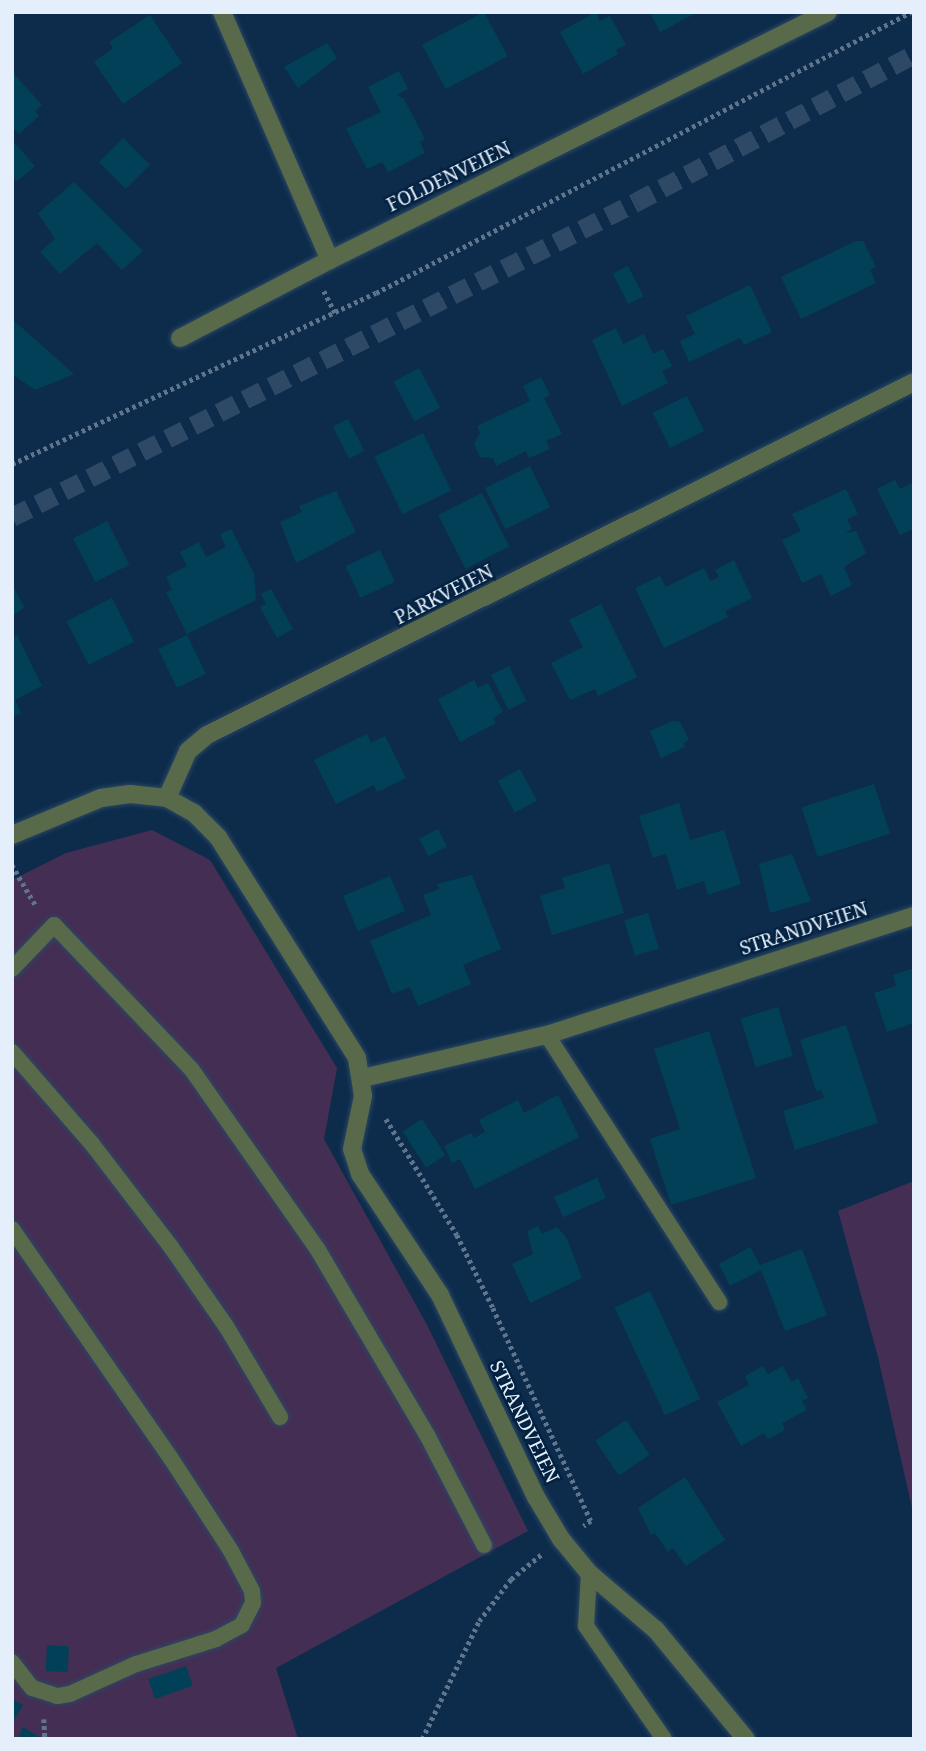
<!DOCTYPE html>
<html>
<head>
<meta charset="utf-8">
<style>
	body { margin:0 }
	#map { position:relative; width:926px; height:1751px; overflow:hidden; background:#0d2c4b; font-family:"Noto Serif",serif }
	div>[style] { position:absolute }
	.green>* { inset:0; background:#452e54 }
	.building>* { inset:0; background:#024058; transform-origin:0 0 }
	.trunk-tunnel>* { height:19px; margin-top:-9.5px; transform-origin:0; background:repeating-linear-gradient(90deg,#2d4965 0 19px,transparent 0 29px) }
	.path>* { height:4.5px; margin-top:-2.25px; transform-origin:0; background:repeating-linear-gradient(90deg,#5e758d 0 3.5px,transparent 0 7px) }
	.roads { filter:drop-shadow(0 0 2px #2b4764) drop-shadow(0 0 2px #2b4764) }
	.service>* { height:16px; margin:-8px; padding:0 8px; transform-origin:8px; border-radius:8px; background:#586a4a }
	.minor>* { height:18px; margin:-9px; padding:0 9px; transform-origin:9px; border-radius:9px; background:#586a4a }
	span { translate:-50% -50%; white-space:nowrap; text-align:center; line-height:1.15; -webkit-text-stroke:5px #032140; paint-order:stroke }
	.street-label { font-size:19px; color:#e4effb }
	.frame { position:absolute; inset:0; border:14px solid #e4effb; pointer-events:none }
</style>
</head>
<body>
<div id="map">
	<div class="green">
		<div style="clip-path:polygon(152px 830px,210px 860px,337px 1068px,324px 1139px,427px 1325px,528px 1531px,276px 1668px,298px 1739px,12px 1739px,12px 880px,66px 853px)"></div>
		<div style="clip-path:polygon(914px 1181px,914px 1517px,878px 1357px,838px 1211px)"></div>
	</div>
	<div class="building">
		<div style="left:484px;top:12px;width:50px;height:70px;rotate:62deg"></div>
		<div style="clip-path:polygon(596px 12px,600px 21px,610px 16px,626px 45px,616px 50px,618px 54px,583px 74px,560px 32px)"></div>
		<div style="clip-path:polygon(650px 12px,698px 12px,660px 32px)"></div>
		<div style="clip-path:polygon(150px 15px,182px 63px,123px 104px,94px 62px,113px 48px,109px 42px)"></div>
		<div style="clip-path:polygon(327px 43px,337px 58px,298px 88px,284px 67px)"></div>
		<div style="clip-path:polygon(399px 71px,408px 89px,397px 95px,404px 99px,425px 139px,420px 142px,425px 153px,388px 172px,382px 162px,367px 169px,346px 129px,381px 112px,368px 87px)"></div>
		<div style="clip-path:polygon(14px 74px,42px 105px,35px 111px,39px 116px,19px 134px,12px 127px)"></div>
		<div style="left:123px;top:138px;width:38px;height:34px;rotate:45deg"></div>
		<div style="clip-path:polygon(12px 140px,35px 166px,17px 181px,12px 176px)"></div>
		<div style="clip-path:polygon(74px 182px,143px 251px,122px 270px,97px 243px,60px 274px,40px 252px,55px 239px,38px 213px)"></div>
		<div style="clip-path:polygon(856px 241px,863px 241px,876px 267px,870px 270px,876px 283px,801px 319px,781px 277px)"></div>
		<div style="left:628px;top:266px;width:34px;height:17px;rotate:63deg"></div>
		<div style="clip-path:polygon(750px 285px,772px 332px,744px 345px,740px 338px,689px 362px,680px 341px,695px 334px,686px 316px)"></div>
		<div style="clip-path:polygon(12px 319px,74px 374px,35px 390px,12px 374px)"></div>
		<div style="clip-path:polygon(616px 328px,623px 344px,644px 334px,653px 354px,663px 349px,672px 366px,662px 371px,668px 383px,622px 406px,592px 340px)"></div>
		<div style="left:419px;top:368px;width:45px;height:29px;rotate:62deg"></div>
		<div style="clip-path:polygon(541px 377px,550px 395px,544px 398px,562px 434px,546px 441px,550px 449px,529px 458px,526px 451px,496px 466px,493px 458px,480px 457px,474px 444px,480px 433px,477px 426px,530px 401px,523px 386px)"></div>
		<div style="left:687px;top:396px;width:39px;height:38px;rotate:64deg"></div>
		<div style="left:348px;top:419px;width:36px;height:17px;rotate:63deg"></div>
		<div style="left:423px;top:433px;width:64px;height:54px;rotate:64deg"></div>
		<div style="left:530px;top:466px;width:46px;height:50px;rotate:64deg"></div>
		<div style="clip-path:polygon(895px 480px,900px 489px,914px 482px,914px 529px,900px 535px,877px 489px)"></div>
		<div style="clip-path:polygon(846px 489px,858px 514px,847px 519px,852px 529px,845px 533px,856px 531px,866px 553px,844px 567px,852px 585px,831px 596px,821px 574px,802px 583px,782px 540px,801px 531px,792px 514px)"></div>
		<div style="clip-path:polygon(336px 491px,356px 532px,296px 563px,280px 522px,302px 512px,299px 506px)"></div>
		<div style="left:482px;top:493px;width:60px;height:49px;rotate:63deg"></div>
		<div style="left:107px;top:521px;width:49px;height:38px;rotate:63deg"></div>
		<div style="clip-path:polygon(231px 529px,254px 574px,256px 600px,187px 634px,166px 592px,172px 590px,166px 577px,187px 566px,180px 552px,199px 542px,206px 557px,226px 547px,220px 534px)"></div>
		<div style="left:380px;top:550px;width:35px;height:38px;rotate:65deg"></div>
		<div style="clip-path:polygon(734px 560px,752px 598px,725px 611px,728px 617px,664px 648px,635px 588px,660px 576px,666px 587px,704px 568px,710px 581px,719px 577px,715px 570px)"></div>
		<div style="clip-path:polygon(12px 584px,24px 607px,12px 617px)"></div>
		<div style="clip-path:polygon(271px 589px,293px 629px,277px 638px,260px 607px,266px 604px,261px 594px)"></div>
		<div style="left:112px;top:598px;width:49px;height:51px;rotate:63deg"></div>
		<div style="clip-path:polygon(601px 604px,637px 677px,598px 696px,595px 689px,570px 700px,551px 663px,583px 647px,569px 620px)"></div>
		<div style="clip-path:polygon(17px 635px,42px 686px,15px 700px,21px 713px,12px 717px,12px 638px)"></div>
		<div style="left:187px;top:635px;width:43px;height:32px;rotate:64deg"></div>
		<div style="left:509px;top:666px;width:39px;height:20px;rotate:64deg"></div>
		<div style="clip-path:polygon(474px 680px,478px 688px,488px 683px,503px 712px,493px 718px,496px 723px,460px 742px,438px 699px)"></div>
		<div style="clip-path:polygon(673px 721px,680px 722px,689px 740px,683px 743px,685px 747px,661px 758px,650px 731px)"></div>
		<div style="clip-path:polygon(367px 734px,371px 743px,385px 736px,406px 778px,377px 792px,374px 785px,336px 804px,314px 760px)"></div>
		<div style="left:520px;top:769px;width:36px;height:25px;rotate:62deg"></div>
		<div style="left:874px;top:784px;width:52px;height:76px;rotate:72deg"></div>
		<div style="clip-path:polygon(679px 803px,690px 840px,724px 830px,741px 884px,708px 895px,704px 881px,677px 890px,666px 854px,653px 858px,639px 816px)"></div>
		<div style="left:438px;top:829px;width:20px;height:21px;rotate:63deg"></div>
		<div style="clip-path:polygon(792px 854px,811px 901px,770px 913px,759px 864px)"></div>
		<div style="clip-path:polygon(609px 863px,624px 913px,552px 935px,540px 896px,565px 888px,562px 878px)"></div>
		<div style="clip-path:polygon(472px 875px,501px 949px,463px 965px,471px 984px,418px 1006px,410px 987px,392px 994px,370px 941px,431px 915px,423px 895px,439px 889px,437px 884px)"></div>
		<div style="left:390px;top:876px;width:38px;height:51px;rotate:67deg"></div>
		<div style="left:648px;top:913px;width:37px;height:25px;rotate:73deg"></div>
		<div style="clip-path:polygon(914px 968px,914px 1023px,887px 1032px,874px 993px,896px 986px,893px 975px)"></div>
		<div style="left:778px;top:1007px;width:51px;height:39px;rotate:73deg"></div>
		<div style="clip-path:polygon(846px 1025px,878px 1123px,795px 1150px,783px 1111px,824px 1098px,821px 1090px,816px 1091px,800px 1040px)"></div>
		<div style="clip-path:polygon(709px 1031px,756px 1178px,671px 1205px,650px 1139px,680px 1129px,654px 1049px)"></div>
		<div style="clip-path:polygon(558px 1095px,579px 1137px,475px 1189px,460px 1159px,452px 1163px,444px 1146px,471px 1133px,474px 1138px,485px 1132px,479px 1120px,518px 1100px,524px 1113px)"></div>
		<div style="left:422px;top:1119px;width:43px;height:23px;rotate:57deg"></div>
		<div style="left:597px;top:1178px;width:22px;height:47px;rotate:66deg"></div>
		<div style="clip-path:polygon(538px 1226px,542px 1234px,557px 1227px,566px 1237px,582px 1278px,530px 1303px,512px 1264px,533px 1254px,527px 1231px)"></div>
		<div style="clip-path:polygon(750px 1247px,760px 1265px,802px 1249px,827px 1315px,785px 1331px,761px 1270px,730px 1286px,719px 1264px)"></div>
		<div style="left:650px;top:1291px;width:119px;height:39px;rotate:65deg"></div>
		<div style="clip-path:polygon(763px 1366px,768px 1374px,783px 1366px,791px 1382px,798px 1378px,808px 1398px,802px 1401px,807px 1410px,782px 1423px,785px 1430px,768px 1439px,764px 1433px,741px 1446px,717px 1402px,749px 1385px,745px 1376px)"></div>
		<div style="left:626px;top:1420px;width:42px;height:37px;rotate:56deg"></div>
		<div style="clip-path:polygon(685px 1477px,725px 1540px,686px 1566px,673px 1548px,668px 1552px,655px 1533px,651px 1535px,638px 1508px)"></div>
		<div style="left:47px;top:1645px;width:22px;height:26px;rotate:3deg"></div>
		<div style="left:186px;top:1666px;width:21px;height:40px;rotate:71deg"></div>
		<div style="clip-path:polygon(12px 1699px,23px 1705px,12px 1724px)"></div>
		<div style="clip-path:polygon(23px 1727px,43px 1739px,17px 1739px)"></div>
	</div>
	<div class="trunk-tunnel">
		<div style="left:12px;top:517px;width:699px;rotate:-26.78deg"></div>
		<div style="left:636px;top:202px;width:315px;rotate:-28deg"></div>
	</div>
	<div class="path">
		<div style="left:324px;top:291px;width:25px;rotate:63deg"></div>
		<div style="left:12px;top:464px;width:402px;rotate:-25.2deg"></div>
		<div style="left:376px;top:293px;width:604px;rotate:-27.71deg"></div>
		<div style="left:12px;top:865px;width:48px;rotate:59.7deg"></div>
		<div style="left:386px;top:1119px;width:136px;rotate:58.5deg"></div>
		<div style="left:457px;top:1235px;width:81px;rotate:63.7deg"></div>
		<div style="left:493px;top:1308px;width:234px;rotate:65.3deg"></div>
		<div style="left:591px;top:1521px;width:9px;rotate:144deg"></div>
		<div style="left:44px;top:1719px;width:20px;rotate:87deg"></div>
		<div style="left:422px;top:1739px;width:131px;rotate:-64.2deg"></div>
		<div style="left:479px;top:1621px;width:53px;rotate:-52.7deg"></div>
		<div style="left:511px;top:1579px;width:40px;rotate:-39deg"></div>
	</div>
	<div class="roads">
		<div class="service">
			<div style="left:12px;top:969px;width:61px;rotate:-46.3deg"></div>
			<div style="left:54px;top:925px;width:200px;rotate:46.4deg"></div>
			<div style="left:192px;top:1070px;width:220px;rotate:55deg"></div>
			<div style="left:318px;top:1250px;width:215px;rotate:59.5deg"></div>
			<div style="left:427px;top:1435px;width:124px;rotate:62.6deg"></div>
			<div style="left:547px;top:1035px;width:318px;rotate:57.2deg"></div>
			<div style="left:12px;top:1052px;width:122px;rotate:49deg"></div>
			<div style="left:92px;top:1144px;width:130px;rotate:52.5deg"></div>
			<div style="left:171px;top:1247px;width:96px;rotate:55.2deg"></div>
			<div style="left:226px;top:1326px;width:106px;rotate:59.3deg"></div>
			<div style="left:12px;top:1229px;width:277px;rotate:55.3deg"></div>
			<div style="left:170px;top:1457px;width:112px;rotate:57deg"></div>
			<div style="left:231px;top:1551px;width:45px;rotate:62.3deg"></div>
			<div style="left:252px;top:1591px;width:12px;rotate:85deg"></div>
			<div style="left:253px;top:1603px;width:25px;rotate:117deg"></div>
			<div style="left:242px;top:1625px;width:30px;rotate:152deg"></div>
			<div style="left:216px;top:1639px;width:84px;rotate:162.6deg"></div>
			<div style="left:136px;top:1664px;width:72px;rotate:155.6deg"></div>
			<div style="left:70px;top:1694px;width:13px;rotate:171deg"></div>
			<div style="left:57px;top:1696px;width:26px;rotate:-162deg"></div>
			<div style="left:32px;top:1688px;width:33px;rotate:-128deg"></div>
			<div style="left:589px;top:1573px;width:53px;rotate:93.2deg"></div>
			<div style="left:586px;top:1626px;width:137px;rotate:55.4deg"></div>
		</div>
		<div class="minor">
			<div style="left:222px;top:12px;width:270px;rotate:66.5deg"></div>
			<div style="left:330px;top:260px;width:556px;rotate:-26.47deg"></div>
			<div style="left:180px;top:338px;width:169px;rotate:-27.5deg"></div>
			<div style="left:167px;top:798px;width:31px;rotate:29deg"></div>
			<div style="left:194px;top:813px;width:34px;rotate:45deg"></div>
			<div style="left:218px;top:837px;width:261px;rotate:57.8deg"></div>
			<div style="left:357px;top:1058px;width:38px;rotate:81deg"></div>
			<div style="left:363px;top:1096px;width:54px;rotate:101.7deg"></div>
			<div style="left:352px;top:1149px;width:26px;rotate:72deg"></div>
			<div style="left:360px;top:1174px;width:145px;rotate:56.5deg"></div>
			<div style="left:440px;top:1295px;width:224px;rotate:64.6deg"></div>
			<div style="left:536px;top:1497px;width:49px;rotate:59.2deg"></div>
			<div style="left:561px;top:1539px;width:44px;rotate:50.5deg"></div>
			<div style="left:589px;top:1573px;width:88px;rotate:40.4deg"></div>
			<div style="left:656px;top:1630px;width:141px;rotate:50.5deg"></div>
			<div style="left:12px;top:835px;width:96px;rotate:-22.6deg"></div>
			<div style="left:101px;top:798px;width:29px;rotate:-8deg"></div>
			<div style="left:130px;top:794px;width:37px;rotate:6deg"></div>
			<div style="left:167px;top:798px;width:51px;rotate:-65.9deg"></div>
			<div style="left:188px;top:751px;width:25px;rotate:-40deg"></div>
			<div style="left:207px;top:735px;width:790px;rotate:-26.53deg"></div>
			<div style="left:363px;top:1078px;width:189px;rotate:-13.2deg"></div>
			<div style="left:547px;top:1035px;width:386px;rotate:-18deg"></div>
		</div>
	</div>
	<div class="street-label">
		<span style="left:449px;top:177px;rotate:-26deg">FOLDENVEIEN</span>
		<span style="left:444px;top:595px;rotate:-27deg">PARKVEIEN</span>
		<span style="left:804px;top:929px;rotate:-18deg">STRANDVEIEN</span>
		<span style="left:524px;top:1422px;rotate:64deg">STRANDVEIEN</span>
	</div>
	<div class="frame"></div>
</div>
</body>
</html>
